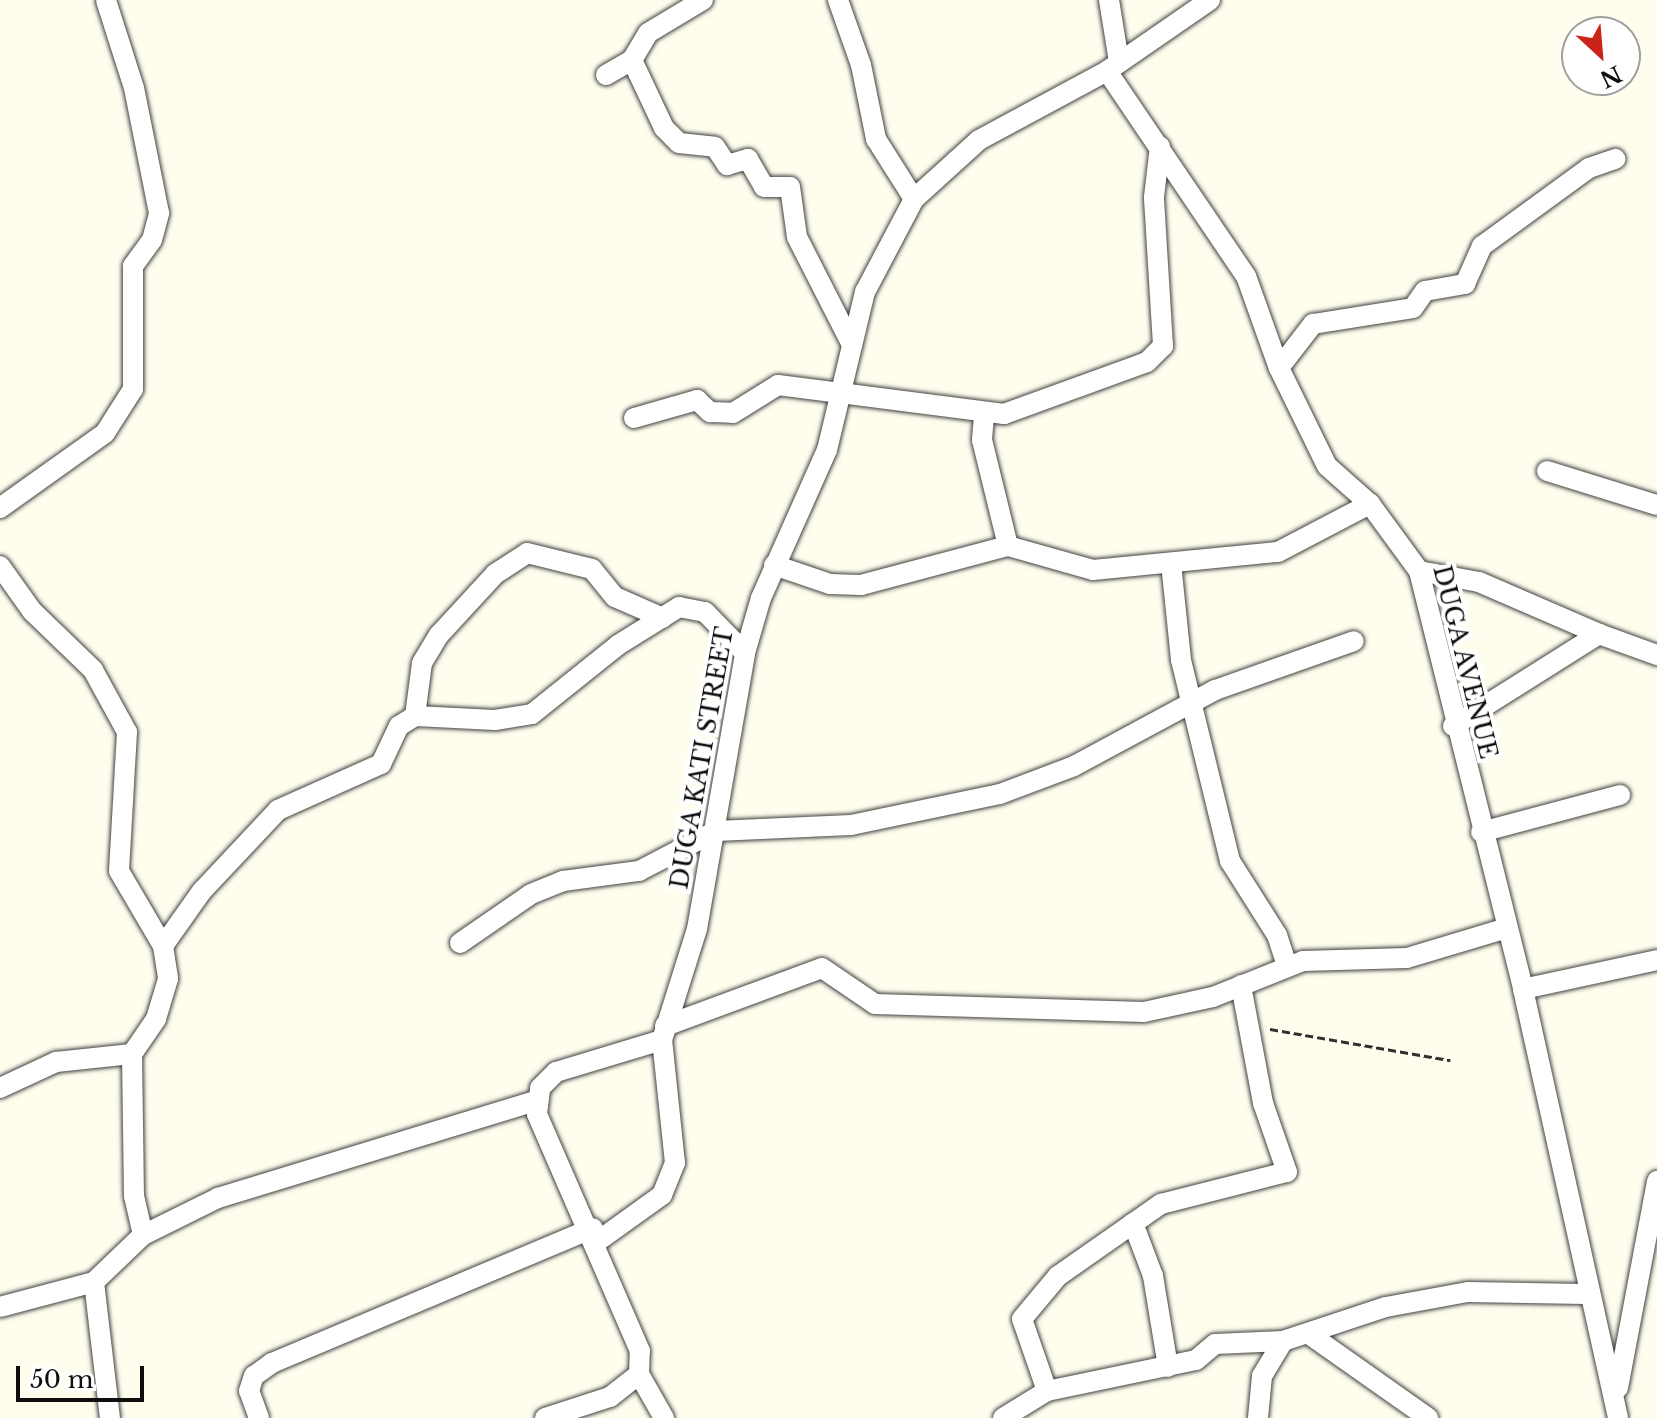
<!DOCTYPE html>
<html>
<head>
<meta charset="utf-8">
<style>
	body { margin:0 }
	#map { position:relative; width:1657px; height:1418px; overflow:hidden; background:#fffeee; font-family:"Libre Baskerville",serif }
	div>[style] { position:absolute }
	.path>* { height:3px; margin-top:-1.5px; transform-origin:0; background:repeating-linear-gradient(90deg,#303030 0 8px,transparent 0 12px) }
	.roads { filter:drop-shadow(0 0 2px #414141) drop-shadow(0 0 2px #414141) }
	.minor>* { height:20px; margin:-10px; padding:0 10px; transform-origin:10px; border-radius:10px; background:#fff }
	span { translate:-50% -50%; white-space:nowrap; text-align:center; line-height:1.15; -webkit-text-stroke:8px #fff; paint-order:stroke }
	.street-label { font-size:24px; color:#0e0e0e }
	.north { position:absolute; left:1561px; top:16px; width:80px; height:80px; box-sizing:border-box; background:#fff; border:2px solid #9f9f9f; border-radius:50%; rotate:154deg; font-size:22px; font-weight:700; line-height:32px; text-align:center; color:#0e0e0e }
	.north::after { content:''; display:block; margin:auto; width:28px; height:36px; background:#cb2319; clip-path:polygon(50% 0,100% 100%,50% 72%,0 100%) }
	.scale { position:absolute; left:16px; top:1366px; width:128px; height:36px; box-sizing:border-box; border:4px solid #0e0e0e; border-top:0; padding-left:10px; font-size:24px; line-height:28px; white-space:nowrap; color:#0e0e0e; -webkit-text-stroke:6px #fff; paint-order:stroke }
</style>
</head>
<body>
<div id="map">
	<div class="path">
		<div style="left:1270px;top:1029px;width:183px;rotate:9.8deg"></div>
	</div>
	<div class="roads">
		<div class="minor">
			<div style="left:838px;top:0;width:69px;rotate:70.5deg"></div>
			<div style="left:861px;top:65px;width:76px;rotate:78.5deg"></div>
			<div style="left:876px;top:139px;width:71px;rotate:57.7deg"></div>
			<div style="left:1109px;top:0;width:63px;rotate:80.8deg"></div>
			<div style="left:1210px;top:0;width:125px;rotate:145.4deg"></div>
			<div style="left:1107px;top:71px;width:248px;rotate:55.9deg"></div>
			<div style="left:1246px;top:276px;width:98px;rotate:70.3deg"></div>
			<div style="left:1279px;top:368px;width:109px;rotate:63.9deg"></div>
			<div style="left:1327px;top:466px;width:57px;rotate:41.5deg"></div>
			<div style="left:1370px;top:504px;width:83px;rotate:53.8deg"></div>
			<div style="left:1419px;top:571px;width:431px;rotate:76deg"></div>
			<div style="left:1523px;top:989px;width:439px;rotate:77.5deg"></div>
			<div style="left:632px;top:60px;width:75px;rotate:64.8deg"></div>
			<div style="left:664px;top:128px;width:21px;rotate:45deg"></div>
			<div style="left:679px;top:143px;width:36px;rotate:6deg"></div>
			<div style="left:715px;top:147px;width:22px;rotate:56deg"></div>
			<div style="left:727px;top:165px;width:22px;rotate:-16deg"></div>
			<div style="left:748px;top:159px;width:32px;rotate:60deg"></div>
			<div style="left:764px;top:187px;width:26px"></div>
			<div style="left:790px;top:187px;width:50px;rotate:82deg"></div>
			<div style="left:797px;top:237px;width:121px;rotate:63deg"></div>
			<div style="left:606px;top:75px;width:30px;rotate:-30deg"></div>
			<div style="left:632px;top:60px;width:31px;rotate:-59deg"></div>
			<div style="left:648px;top:33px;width:64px;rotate:-31deg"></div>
			<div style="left:1279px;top:368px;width:56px;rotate:-52.3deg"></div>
			<div style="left:1313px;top:324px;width:101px;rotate:-9.1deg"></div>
			<div style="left:1413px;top:308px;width:21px;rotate:-55deg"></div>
			<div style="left:1425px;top:291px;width:41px;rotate:-9.9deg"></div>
			<div style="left:1465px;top:284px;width:42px;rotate:-65.9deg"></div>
			<div style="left:1482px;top:246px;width:132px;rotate:-36.1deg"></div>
			<div style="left:1589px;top:168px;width:28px;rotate:-19deg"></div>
			<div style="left:984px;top:416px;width:24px;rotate:95deg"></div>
			<div style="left:982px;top:440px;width:109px;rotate:76.2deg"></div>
			<div style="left:1008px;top:546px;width:88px;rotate:15.8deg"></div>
			<div style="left:1093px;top:570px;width:186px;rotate:-5.6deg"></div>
			<div style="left:1278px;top:552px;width:104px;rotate:-27.6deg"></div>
			<div style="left:634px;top:418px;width:66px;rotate:-15.9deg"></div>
			<div style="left:697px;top:400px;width:18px;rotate:43deg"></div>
			<div style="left:710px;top:412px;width:23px;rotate:2deg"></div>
			<div style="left:733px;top:413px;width:53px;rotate:-31.9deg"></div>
			<div style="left:778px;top:385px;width:228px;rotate:7.3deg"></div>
			<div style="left:1004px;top:414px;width:152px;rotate:-20deg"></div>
			<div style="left:1147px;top:362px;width:23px;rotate:-45deg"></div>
			<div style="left:1163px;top:346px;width:149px;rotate:-93.5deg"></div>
			<div style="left:1154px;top:197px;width:51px;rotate:-83.3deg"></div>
			<div style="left:1547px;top:471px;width:115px;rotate:17.2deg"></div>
			<div style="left:0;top:508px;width:129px;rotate:-35.5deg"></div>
			<div style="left:105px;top:433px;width:52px;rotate:-57.5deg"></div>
			<div style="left:133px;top:389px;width:123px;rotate:-90deg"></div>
			<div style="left:133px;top:266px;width:32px;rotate:-54deg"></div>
			<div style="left:152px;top:240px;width:28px;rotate:-75deg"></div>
			<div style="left:159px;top:213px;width:127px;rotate:-101.3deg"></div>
			<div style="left:134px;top:88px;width:92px;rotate:-107.7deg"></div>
			<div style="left:1171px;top:563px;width:98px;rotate:84.1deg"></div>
			<div style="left:1181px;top:660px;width:207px;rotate:76.3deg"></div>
			<div style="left:1230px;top:861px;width:88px;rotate:57.6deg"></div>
			<div style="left:1277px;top:935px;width:33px;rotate:72deg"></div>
			<div style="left:774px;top:565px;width:59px;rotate:18.7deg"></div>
			<div style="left:830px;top:584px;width:31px;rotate:2deg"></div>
			<div style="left:861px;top:585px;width:152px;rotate:-14.9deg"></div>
			<div style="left:0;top:566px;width:55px;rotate:54.6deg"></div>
			<div style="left:32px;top:611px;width:85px;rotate:44deg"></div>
			<div style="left:93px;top:670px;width:71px;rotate:61.3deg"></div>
			<div style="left:127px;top:732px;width:139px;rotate:93.3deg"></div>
			<div style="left:119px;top:871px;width:87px;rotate:59.6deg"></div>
			<div style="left:163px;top:946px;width:33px;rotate:81deg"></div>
			<div style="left:168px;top:979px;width:42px;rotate:106.7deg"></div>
			<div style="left:156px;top:1019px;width:42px;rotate:124.4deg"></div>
			<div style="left:132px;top:1054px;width:142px;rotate:89.2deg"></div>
			<div style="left:134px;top:1196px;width:40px;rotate:77deg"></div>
			<div style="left:143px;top:1235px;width:68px;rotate:136.2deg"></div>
			<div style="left:94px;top:1282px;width:137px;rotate:83.3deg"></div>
			<div style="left:1419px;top:571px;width:61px;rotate:10.4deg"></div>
			<div style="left:1479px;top:582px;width:131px;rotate:23.4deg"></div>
			<div style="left:415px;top:716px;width:53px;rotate:-82.5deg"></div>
			<div style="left:422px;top:663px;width:33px;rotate:-59deg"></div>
			<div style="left:439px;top:635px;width:83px;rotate:-47.4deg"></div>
			<div style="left:495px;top:574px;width:38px;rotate:-33deg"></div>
			<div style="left:527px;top:553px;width:67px;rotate:13.8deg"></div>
			<div style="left:592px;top:569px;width:36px;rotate:51deg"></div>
			<div style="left:615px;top:597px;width:52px;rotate:23.6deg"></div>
			<div style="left:1453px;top:726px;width:173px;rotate:-32.2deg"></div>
			<div style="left:1599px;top:634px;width:62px;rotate:19.9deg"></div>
			<div style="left:1481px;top:832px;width:144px;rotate:-14.9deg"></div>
			<div style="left:460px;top:943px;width:86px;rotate:-34.6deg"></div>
			<div style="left:531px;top:894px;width:35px;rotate:-22deg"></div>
			<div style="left:563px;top:881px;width:77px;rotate:-7.5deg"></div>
			<div style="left:639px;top:871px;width:87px;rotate:-27.5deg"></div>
			<div style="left:716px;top:831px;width:135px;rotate:-2.5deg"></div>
			<div style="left:851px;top:825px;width:152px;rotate:-11.8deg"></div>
			<div style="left:1000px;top:794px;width:79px;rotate:-20.7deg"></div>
			<div style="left:1074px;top:766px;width:160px;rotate:-28.3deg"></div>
			<div style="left:1215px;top:690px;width:147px;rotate:-19.4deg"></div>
			<div style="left:163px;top:946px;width:67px;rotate:-54.7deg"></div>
			<div style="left:202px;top:891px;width:111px;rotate:-46.8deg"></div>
			<div style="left:278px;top:810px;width:113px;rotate:-24.1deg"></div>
			<div style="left:381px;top:764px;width:42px;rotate:-64.7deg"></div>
			<div style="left:399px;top:726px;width:19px;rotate:-32deg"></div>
			<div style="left:415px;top:716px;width:80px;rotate:2.9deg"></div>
			<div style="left:495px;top:720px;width:37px;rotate:-9deg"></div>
			<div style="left:532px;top:714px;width:110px;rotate:-38.7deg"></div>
			<div style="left:618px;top:645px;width:72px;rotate:-31.9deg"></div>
			<div style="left:679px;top:607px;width:26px;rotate:11deg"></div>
			<div style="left:705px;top:612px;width:57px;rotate:45.7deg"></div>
			<div style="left:1523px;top:989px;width:137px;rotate:-12.2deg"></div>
			<div style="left:665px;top:1026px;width:167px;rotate:-20.3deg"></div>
			<div style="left:822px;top:968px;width:64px;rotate:34.2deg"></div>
			<div style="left:875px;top:1004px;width:269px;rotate:1.7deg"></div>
			<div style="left:1144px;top:1012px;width:71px;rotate:-12.3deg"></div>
			<div style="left:1213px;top:997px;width:97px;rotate:-21.8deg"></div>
			<div style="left:1303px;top:961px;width:104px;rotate:-1.7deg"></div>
			<div style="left:1407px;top:958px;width:104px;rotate:-16.7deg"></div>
			<div style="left:0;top:1088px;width:62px;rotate:-24.9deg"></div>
			<div style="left:56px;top:1062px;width:76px;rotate:-6deg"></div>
			<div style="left:1133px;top:1223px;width:57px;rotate:69.3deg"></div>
			<div style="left:1153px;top:1276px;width:92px;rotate:80.6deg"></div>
			<div style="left:143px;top:1235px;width:84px;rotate:-26.3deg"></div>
			<div style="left:218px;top:1198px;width:335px;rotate:-17deg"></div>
			<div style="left:598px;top:1241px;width:79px;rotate:-35.7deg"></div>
			<div style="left:662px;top:1195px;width:35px;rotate:-68deg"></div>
			<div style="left:675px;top:1163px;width:124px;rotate:-96deg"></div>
			<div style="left:0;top:1307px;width:97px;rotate:-14.9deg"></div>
			<div style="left:1309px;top:1334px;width:146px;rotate:35.2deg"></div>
			<div style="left:639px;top:1374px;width:51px;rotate:60.4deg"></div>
			<div style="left:1618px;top:1388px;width:211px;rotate:-79.3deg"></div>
			<div style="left:1047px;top:1391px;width:76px;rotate:-109.1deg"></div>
			<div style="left:1022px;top:1319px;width:56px;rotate:-50.1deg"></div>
			<div style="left:1058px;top:1276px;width:126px;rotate:-35deg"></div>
			<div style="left:1161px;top:1204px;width:130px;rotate:-14.3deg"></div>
			<div style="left:1287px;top:1172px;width:73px;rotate:-109.2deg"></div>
			<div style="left:1263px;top:1103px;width:120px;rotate:-100.6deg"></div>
			<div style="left:259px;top:1418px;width:29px;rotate:-110deg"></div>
			<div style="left:249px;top:1391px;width:16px;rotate:-72deg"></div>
			<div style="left:254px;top:1376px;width:22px;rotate:-36deg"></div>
			<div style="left:272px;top:1363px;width:348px;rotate:-22.8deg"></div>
			<div style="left:545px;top:1418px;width:68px;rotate:-17.9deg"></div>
			<div style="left:610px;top:1397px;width:37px;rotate:-38deg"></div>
			<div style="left:639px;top:1374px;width:23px;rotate:-88deg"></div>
			<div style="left:640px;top:1351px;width:258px;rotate:-113.5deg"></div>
			<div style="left:537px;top:1114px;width:26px;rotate:-83deg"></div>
			<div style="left:540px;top:1088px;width:23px;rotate:-45deg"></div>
			<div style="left:556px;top:1072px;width:111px;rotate:-16.8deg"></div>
			<div style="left:662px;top:1040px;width:116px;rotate:-72.5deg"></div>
			<div style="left:697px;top:929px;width:280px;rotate:-80.1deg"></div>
			<div style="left:745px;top:653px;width:57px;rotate:-73.8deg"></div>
			<div style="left:761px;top:598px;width:162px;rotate:-66deg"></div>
			<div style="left:827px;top:450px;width:163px;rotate:-76.5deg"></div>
			<div style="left:865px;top:292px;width:105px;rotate:-62.2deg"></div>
			<div style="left:914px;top:199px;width:88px;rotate:-42.2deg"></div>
			<div style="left:979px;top:140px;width:145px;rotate:-28.3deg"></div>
			<div style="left:1003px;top:1418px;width:52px;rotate:-31.5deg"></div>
			<div style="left:1047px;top:1391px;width:152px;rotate:-11.8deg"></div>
			<div style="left:1196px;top:1360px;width:25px;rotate:-40deg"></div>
			<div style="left:1215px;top:1344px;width:68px;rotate:-2.5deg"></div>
			<div style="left:1258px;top:1418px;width:42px;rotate:-84.6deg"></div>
			<div style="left:1262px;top:1376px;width:41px;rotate:-59deg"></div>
			<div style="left:1283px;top:1341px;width:108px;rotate:-18.3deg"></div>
			<div style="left:1386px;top:1307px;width:83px;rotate:-10.4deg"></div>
			<div style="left:1468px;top:1292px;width:118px;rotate:1deg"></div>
		</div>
	</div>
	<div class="street-label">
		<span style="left:1465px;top:662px;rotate:76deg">DUGA AVENUE</span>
		<span style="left:702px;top:758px;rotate:-80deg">DUGA KATI STREET</span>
	</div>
	<div class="north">N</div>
	<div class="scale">50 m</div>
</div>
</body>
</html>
